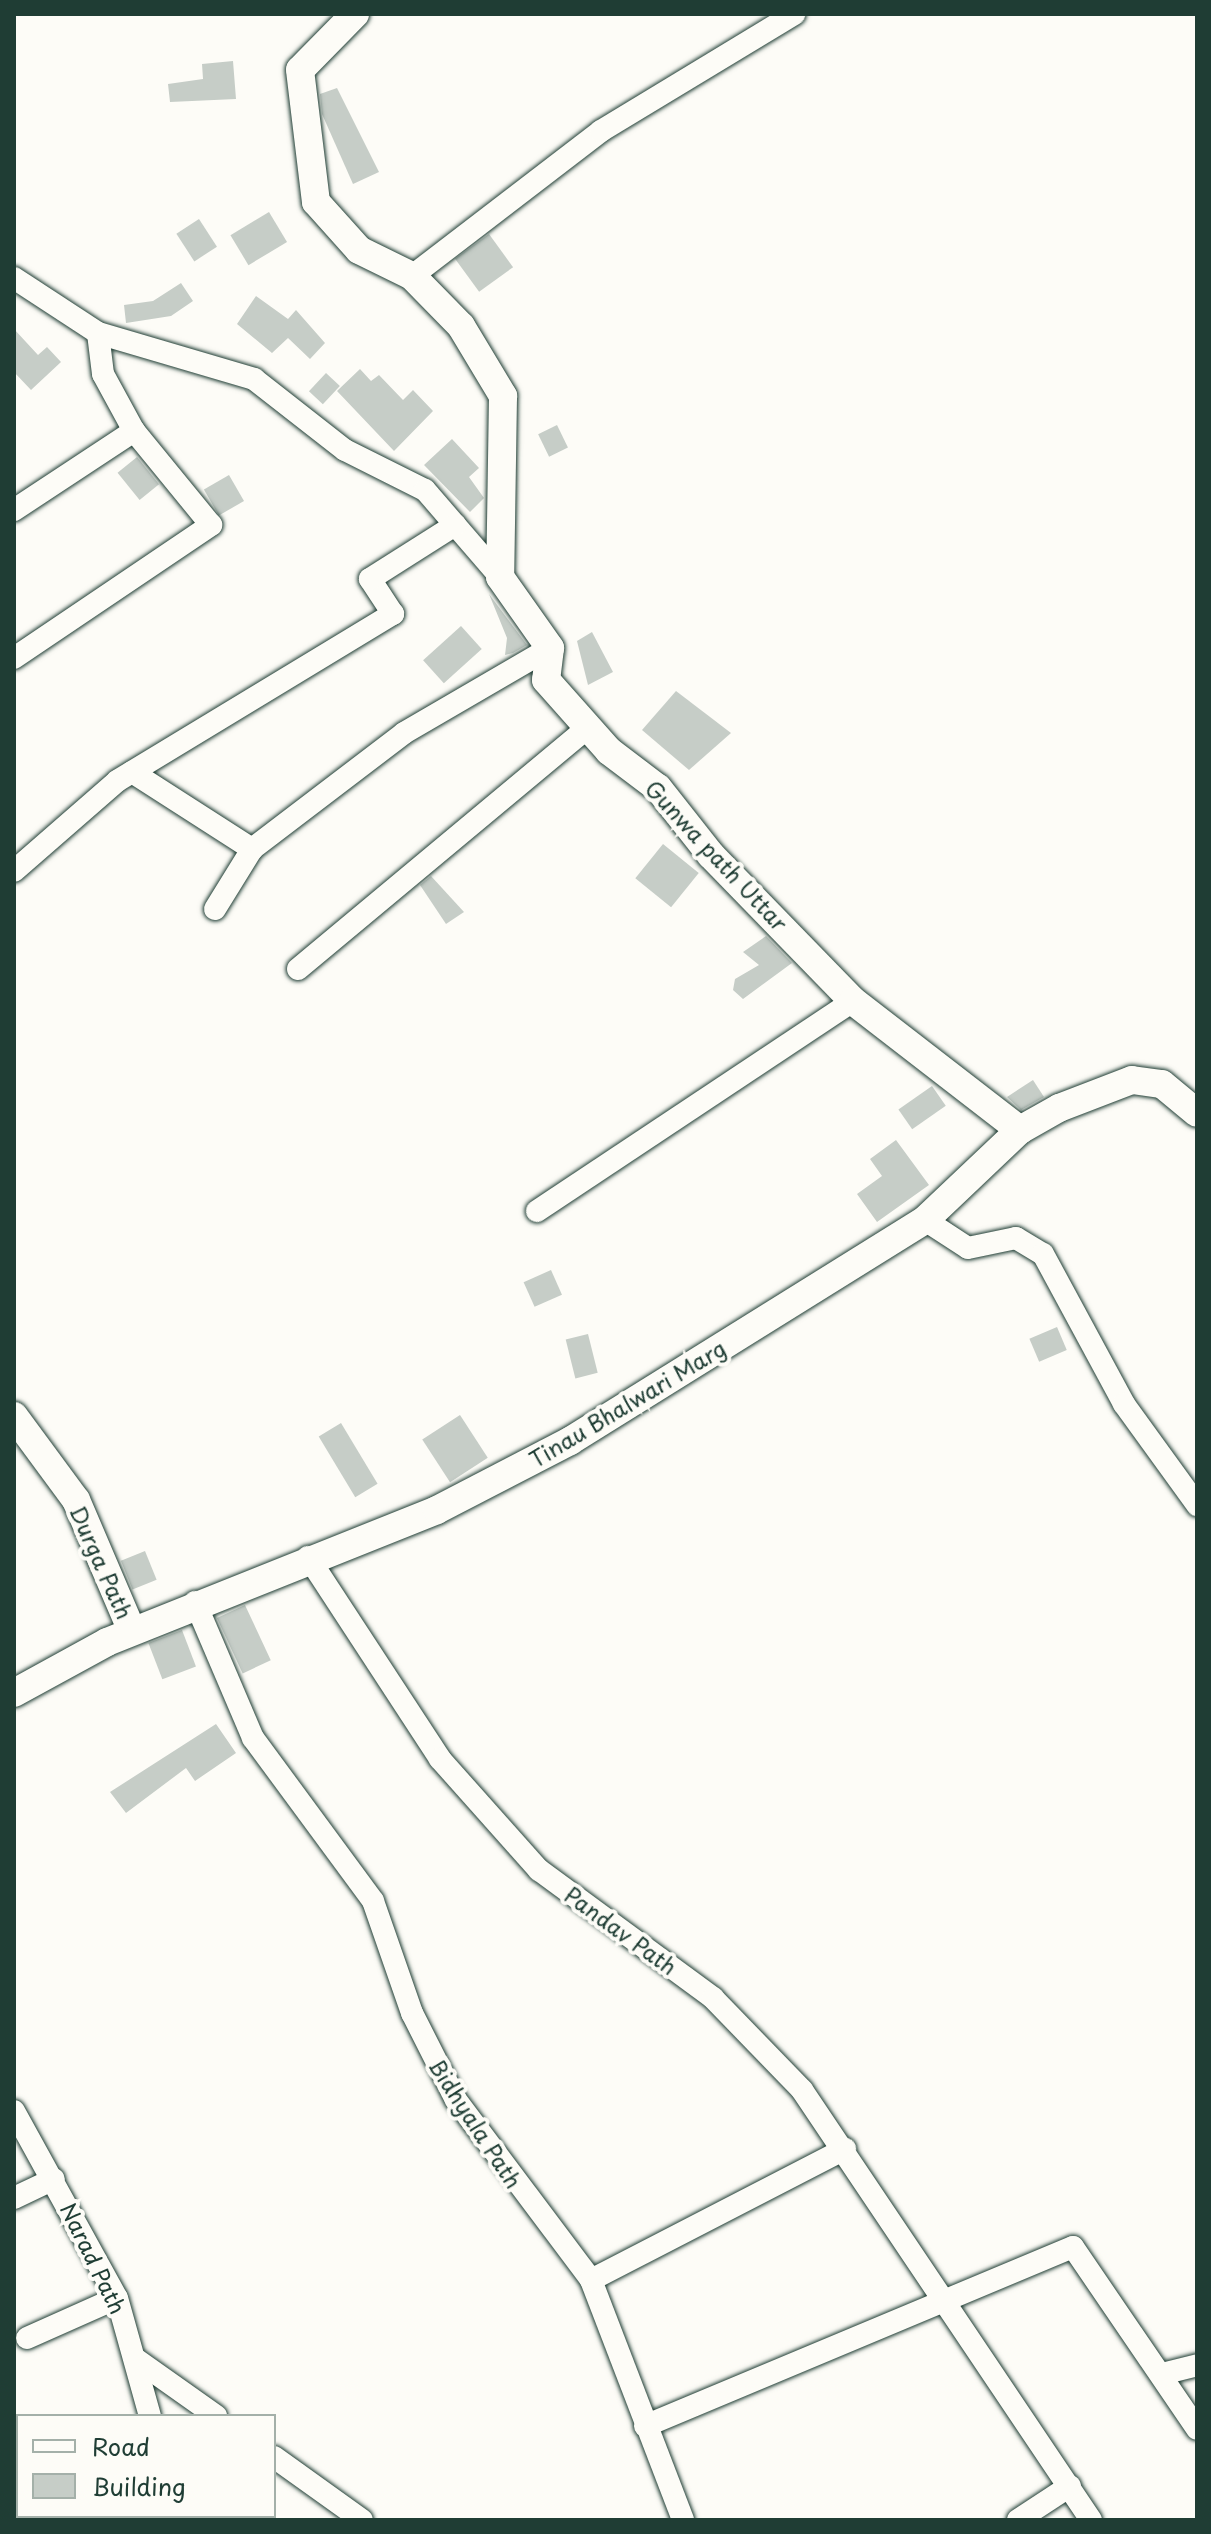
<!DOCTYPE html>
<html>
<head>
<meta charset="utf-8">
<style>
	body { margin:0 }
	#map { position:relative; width:1211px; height:2534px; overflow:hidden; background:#fdfcf7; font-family:"Playpen Sans",sans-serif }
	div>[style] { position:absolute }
	.building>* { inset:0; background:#c6cdc7; transform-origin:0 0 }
	.roads { filter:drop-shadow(0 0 2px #1f3d34) drop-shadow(0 0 2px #1f3d34) }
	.minor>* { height:22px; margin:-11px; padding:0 11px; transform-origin:11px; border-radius:11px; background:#fdfcf7 }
	.tertiary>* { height:28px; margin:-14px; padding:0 14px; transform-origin:14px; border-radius:14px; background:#fdfcf7 }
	span { translate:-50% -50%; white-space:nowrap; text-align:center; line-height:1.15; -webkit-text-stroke:8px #fdfcf7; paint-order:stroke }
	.street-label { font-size:22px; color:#1f3d34 }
	.frame { position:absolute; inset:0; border:16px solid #1f3d34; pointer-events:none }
	.legend { position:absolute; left:16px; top:2414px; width:260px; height:104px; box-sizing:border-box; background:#fdfcf7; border:2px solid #a4b0a9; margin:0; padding:10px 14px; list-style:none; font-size:24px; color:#1f3d34 }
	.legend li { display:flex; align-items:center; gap:16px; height:40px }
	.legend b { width:40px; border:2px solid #a4b0a9 }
</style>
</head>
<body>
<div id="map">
	<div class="building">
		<div style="clip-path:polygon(233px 61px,236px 99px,170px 102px,168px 84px,203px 79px,202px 64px)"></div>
		<div style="clip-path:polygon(337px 88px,379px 172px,353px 184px,322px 114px,320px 94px)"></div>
		<div style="left:269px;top:212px;width:35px;height:45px;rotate:59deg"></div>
		<div style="left:199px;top:219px;width:33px;height:27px;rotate:57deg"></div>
		<div style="left:489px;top:234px;width:41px;height:42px;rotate:54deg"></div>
		<div style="clip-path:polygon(181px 283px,193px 301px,171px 316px,126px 323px,124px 305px,153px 301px)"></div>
		<div style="clip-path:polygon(256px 296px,288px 319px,296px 310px,325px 343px,310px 359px,288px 338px,272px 353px,237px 324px)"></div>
		<div style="clip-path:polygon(14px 329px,38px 355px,47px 347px,61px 362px,31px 390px,14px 372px)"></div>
		<div style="clip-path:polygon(360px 369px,371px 381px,379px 375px,403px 400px,413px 390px,433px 411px,394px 451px,337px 391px)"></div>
		<div style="left:326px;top:373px;width:19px;height:25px;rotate:43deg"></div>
		<div style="left:557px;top:425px;width:25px;height:21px;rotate:64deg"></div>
		<div style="clip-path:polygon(452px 439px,479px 468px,469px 477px,484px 498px,470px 512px,424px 465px)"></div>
		<div style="left:137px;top:457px;width:35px;height:25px;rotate:51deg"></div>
		<div style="left:229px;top:475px;width:30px;height:29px;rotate:60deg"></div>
		<div style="clip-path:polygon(489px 594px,527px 645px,513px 653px,505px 655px,507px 638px)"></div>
		<div style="left:461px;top:626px;width:31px;height:51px;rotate:48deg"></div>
		<div style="clip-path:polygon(592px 632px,613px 672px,588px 685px,577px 641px)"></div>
		<div style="clip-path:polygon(676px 691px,731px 733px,689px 770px,642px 730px)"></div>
		<div style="left:663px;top:844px;width:46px;height:44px;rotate:39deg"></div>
		<div style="clip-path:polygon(431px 876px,464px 912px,446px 924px,420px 885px)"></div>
		<div style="clip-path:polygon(766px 936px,792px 963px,743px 999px,733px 990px,735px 979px,759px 965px,743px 952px)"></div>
		<div style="clip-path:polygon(1033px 1080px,1044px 1097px,1021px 1110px,1007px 1097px)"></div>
		<div style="left:932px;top:1086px;width:24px;height:41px;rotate:55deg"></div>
		<div style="clip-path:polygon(896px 1140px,929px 1185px,877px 1222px,857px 1194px,882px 1176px,870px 1159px)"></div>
		<div style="left:551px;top:1270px;width:27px;height:30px;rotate:66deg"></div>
		<div style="left:1057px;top:1327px;width:25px;height:30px;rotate:67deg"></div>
		<div style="left:588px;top:1334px;width:40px;height:23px;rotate:76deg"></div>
		<div style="left:460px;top:1415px;width:51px;height:45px;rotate:57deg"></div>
		<div style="left:341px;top:1423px;width:71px;height:26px;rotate:59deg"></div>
		<div style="left:145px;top:1551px;width:31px;height:26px;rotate:68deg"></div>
		<div style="left:245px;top:1605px;width:61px;height:31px;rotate:65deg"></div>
		<div style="left:182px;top:1630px;width:39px;height:36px;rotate:69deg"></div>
		<div style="clip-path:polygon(216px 1724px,236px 1753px,195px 1781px,186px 1768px,126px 1813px,110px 1792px)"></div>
	</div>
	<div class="roads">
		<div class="minor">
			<div style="left:412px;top:276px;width:238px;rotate:-37.5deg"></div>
			<div style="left:601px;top:131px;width:226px;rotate:-31.2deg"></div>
			<div style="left:14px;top:278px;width:100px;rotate:33.2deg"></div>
			<div style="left:98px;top:333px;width:163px;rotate:16.4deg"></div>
			<div style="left:254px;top:379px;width:115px;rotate:38deg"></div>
			<div style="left:345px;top:450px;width:89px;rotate:26.6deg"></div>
			<div style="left:425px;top:490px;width:115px;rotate:49.2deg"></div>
			<div style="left:14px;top:510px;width:144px;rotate:-33.4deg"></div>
			<div style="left:14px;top:658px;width:238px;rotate:-34deg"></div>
			<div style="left:211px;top:525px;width:122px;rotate:-129.3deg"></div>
			<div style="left:134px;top:431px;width:65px;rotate:-118.5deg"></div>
			<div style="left:103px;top:374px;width:41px;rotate:-97deg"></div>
			<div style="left:132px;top:772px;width:143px;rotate:32.7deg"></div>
			<div style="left:14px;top:871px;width:137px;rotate:-41.1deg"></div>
			<div style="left:117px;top:781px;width:323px;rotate:-31.2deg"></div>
			<div style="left:393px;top:614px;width:42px;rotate:-123.3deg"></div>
			<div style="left:370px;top:579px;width:101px;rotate:-32.4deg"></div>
			<div style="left:215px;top:909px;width:70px;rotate:-58.3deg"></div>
			<div style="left:252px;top:849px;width:191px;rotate:-37.3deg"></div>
			<div style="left:404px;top:733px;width:169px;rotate:-30.2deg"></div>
			<div style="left:298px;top:969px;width:378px;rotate:-39.8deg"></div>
			<div style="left:537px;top:1211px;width:379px;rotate:-33.6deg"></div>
			<div style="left:925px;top:1220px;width:51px;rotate:33.1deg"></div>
			<div style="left:968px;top:1248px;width:49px;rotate:-11.8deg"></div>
			<div style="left:1016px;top:1238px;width:31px;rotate:31deg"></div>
			<div style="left:1043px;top:1254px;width:170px;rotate:61.6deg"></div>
			<div style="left:1124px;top:1404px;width:125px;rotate:54.1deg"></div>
			<div style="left:308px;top:1557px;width:241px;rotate:56.8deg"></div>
			<div style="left:440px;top:1759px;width:149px;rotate:48.3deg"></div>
			<div style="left:539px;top:1870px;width:216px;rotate:36.3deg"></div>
			<div style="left:713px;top:1998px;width:128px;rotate:45.9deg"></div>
			<div style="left:802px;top:2090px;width:518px;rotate:56.1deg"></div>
			<div style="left:195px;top:1602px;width:148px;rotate:66.9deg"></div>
			<div style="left:253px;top:1738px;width:202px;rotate:53.6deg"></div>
			<div style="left:373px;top:1901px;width:119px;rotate:70.8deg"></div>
			<div style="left:412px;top:2013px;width:97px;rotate:63.2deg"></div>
			<div style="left:456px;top:2100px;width:225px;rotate:53.1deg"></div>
			<div style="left:591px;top:2280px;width:257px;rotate:69deg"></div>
			<div style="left:14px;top:2111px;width:213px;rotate:61.2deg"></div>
			<div style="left:117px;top:2298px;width:123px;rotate:74.4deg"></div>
			<div style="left:14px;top:2198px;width:44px;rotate:-25.4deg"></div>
			<div style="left:591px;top:2280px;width:286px;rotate:-27.3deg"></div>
			<div style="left:27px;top:2338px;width:98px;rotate:-24deg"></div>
			<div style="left:137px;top:2360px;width:97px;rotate:35.3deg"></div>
			<div style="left:1162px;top:2374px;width:36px;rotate:-14deg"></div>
			<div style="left:645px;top:2426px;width:464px;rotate:-22.7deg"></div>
			<div style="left:1073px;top:2247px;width:220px;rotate:55.7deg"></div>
			<div style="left:274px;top:2457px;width:108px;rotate:35.6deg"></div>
			<div style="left:179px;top:2516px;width:6px;rotate:39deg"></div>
			<div style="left:1018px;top:2520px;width:62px;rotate:-33.2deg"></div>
		</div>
		<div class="tertiary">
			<div style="left:355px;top:14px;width:78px;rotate:134.5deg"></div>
			<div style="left:300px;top:70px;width:133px;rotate:83.1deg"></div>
			<div style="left:316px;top:202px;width:64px;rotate:48.1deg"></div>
			<div style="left:359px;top:250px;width:59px;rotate:26.1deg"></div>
			<div style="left:412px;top:276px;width:70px;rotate:45.6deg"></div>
			<div style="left:461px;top:326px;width:82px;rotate:59deg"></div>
			<div style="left:503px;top:396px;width:181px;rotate:90.9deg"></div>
			<div style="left:500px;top:577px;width:87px;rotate:54.8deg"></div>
			<div style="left:550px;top:648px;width:32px;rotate:97deg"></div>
			<div style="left:546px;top:680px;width:95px;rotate:48.4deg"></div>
			<div style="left:609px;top:751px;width:61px;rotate:37.1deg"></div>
			<div style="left:658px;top:788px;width:85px;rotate:51.7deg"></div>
			<div style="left:711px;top:855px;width:204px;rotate:45.8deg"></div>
			<div style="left:853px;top:1001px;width:211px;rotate:37.7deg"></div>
			<div style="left:14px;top:1416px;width:104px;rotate:53.6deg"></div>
			<div style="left:76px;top:1500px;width:142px;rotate:66.9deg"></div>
			<div style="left:14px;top:1693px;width:106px;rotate:-28.7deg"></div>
			<div style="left:107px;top:1642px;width:355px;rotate:-21.8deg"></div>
			<div style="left:437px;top:1510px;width:150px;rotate:-27.4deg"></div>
			<div style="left:570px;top:1441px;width:418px;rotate:-31.9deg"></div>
			<div style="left:925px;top:1220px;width:131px;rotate:-43.5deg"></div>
			<div style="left:1020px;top:1130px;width:45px;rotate:-29.4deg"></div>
			<div style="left:1059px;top:1108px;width:78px;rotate:-21deg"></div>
			<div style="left:1132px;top:1080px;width:30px;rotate:8deg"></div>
			<div style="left:1162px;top:1084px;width:45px;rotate:39.6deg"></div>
		</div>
	</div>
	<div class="street-label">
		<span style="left:717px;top:855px;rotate:47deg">Gunwa path Uttar</span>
		<span style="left:627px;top:1403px;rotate:-31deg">Tinau Bhalwari Marg</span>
		<span style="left:102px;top:1562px;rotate:66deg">Durga Path</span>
		<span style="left:621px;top:1930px;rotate:36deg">Pandav Path</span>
		<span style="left:476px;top:2123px;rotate:57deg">Bidhyala Path</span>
		<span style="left:94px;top:2258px;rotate:64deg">Narad Path</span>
	</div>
	<div class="frame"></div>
	<ul class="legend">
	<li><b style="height:10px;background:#fdfcf7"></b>Road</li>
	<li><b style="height:22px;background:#c6cdc7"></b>Building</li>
	</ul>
</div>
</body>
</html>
